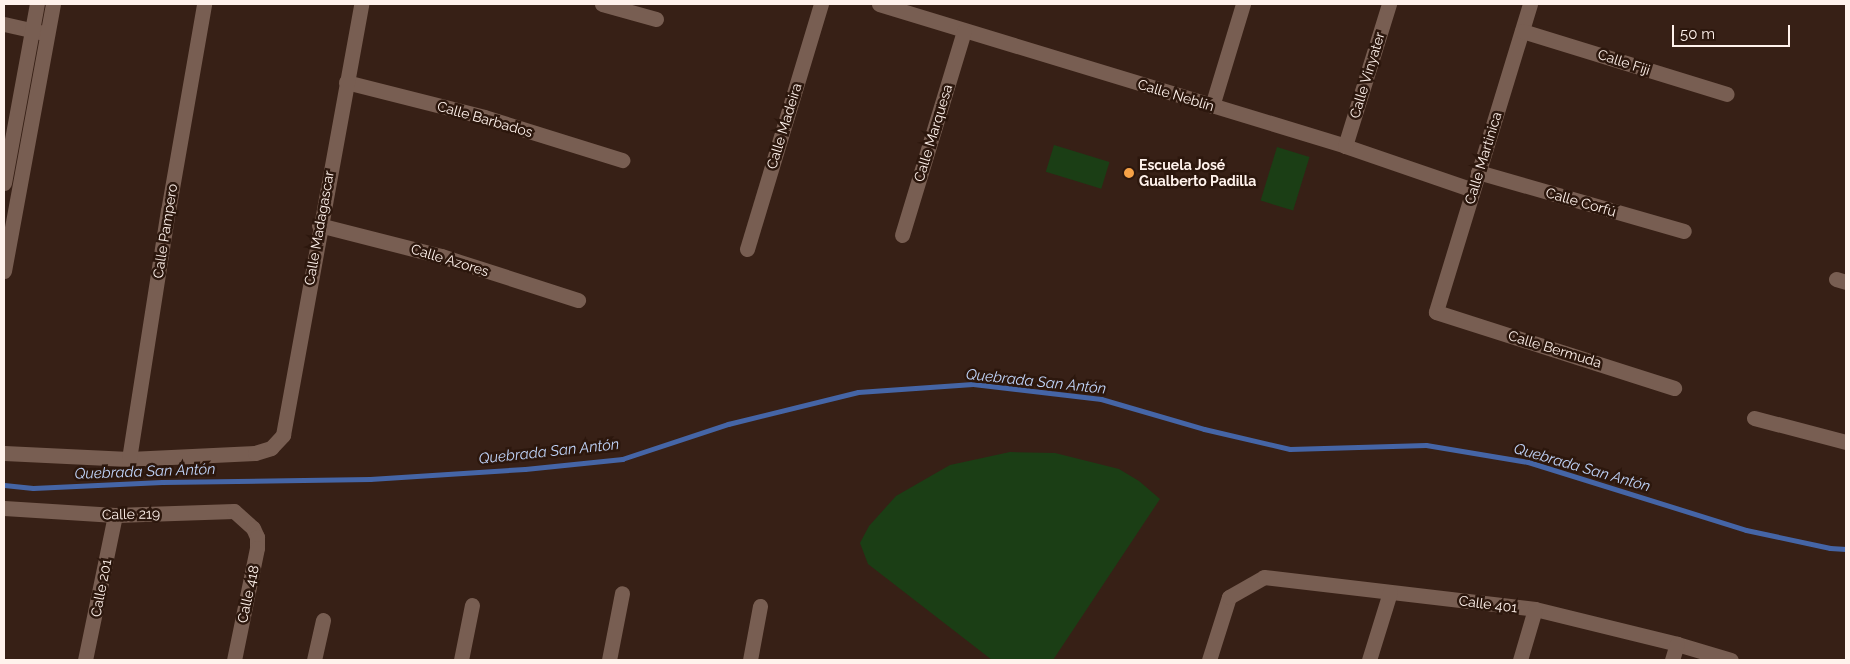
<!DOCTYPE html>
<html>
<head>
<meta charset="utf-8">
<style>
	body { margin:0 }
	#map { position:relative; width:1850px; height:664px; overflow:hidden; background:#372016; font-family:Raleway,sans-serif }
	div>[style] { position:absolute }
	.green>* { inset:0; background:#1b3e15; transform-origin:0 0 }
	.stream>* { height:5px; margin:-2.5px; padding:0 2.5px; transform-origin:2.5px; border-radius:2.5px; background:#4565a6 }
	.street>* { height:15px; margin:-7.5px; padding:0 7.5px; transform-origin:7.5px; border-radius:7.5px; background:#785e52 }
	.secondary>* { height:15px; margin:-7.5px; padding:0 7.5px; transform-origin:7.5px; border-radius:7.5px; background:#785e52 }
	.dots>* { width:14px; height:14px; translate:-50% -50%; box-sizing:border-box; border:2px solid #2c170d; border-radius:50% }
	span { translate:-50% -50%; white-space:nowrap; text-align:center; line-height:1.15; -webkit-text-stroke:5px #2c170d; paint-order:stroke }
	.street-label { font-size:14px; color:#fff2ec }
	.poi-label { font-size:14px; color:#fff2ec; font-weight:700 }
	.left { translate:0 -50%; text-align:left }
	.water-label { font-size:15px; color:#c0d4f9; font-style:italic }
	.frame { position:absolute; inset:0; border:5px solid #fff2ec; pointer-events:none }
	.scale { position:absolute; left:1672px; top:25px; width:118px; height:22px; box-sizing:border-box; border:2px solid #fff2ec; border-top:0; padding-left:6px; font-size:15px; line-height:18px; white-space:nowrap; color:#fff2ec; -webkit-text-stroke:4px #2c170d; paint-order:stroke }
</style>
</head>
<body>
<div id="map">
	<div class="green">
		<div style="left:1054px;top:145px;width:58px;height:28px;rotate:17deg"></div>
		<div style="left:1277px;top:147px;width:34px;height:56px;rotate:17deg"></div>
		<div style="clip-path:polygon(1010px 452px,1055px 453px,1119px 469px,1139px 481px,1160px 499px,1053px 660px,992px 660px,868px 564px,860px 543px,869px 526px,896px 496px,950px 465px)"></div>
	</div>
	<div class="stream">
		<div style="left:4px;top:485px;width:29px;rotate:6deg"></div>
		<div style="left:33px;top:488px;width:129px;rotate:-2.7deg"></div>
		<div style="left:162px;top:482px;width:208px;rotate:-0.8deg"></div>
		<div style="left:370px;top:479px;width:155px;rotate:-3.7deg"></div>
		<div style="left:525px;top:469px;width:98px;rotate:-5.9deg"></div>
		<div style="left:622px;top:459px;width:112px;rotate:-18.3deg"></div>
		<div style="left:728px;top:424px;width:134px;rotate:-13.8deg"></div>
		<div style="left:858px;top:392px;width:115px;rotate:-4deg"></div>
		<div style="left:973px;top:384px;width:129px;rotate:6.7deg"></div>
		<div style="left:1101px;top:399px;width:107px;rotate:16.2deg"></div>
		<div style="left:1204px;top:429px;width:88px;rotate:13.1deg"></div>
		<div style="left:1290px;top:449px;width:136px;rotate:-1.7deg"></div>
		<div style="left:1426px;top:445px;width:103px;rotate:9.5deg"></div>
		<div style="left:1528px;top:462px;width:228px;rotate:17.3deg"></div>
		<div style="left:1746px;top:530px;width:86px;rotate:12.1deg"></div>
		<div style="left:1830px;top:548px;width:16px;rotate:4deg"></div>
	</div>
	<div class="street">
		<div style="left:602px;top:4px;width:56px;rotate:15.5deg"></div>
		<div style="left:879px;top:4px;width:487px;rotate:16.9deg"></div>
		<div style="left:1345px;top:146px;width:135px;rotate:19deg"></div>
		<div style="left:1530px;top:4px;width:322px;rotate:107deg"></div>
		<div style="left:1436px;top:312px;width:250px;rotate:17.7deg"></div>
		<div style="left:4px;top:24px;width:41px;rotate:12.7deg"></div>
		<div style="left:1522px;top:31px;width:214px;rotate:17.1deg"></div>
		<div style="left:346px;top:82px;width:142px;rotate:14.2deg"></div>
		<div style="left:484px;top:117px;width:145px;rotate:17.3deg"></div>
		<div style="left:1212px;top:106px;width:107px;rotate:-73.1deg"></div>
		<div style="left:1345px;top:146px;width:149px;rotate:-72.8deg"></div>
		<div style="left:1478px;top:172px;width:214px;rotate:16deg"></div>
		<div style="left:319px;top:225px;width:126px;rotate:14.3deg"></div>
		<div style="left:441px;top:256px;width:144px;rotate:17.8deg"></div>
		<div style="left:902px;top:235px;width:213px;rotate:-73.1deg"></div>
		<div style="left:747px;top:249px;width:256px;rotate:-73.2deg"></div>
		<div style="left:1836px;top:279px;width:10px;rotate:17deg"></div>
		<div style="left:1754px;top:418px;width:95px;rotate:14.6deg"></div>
		<div style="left:4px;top:453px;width:125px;rotate:2.7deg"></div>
		<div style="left:129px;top:459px;width:126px;rotate:-2.7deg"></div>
		<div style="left:255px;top:453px;width:17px;rotate:-17deg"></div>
		<div style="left:271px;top:448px;width:18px;rotate:-47deg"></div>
		<div style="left:283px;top:435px;width:438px;rotate:-79.7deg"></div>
		<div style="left:129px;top:459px;width:251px;rotate:-81.1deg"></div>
		<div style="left:168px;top:211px;width:210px;rotate:-80.1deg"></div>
		<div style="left:4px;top:508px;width:111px;rotate:3.6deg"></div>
		<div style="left:115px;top:515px;width:119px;rotate:-1.9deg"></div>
		<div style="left:234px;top:511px;width:25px;rotate:42deg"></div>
		<div style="left:253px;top:528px;width:10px;rotate:66deg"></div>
		<div style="left:257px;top:537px;width:11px;rotate:90deg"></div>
		<div style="left:257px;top:548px;width:114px;rotate:101.6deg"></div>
		<div style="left:85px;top:660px;width:148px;rotate:-78.3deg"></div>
		<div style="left:314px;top:660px;width:41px;rotate:-77.3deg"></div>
		<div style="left:461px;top:660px;width:56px;rotate:-78.7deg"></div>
		<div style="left:609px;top:660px;width:68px;rotate:-79deg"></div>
		<div style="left:750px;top:660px;width:55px;rotate:-79.5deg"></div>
		<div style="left:1209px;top:660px;width:66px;rotate:-72.4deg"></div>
		<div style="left:1229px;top:597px;width:40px;rotate:-29.7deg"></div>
		<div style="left:1264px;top:577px;width:273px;rotate:6.7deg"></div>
		<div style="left:1535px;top:609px;width:146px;rotate:13.8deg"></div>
		<div style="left:1677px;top:644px;width:56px;rotate:16.5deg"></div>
		<div style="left:1369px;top:660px;width:71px;rotate:-72.8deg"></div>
		<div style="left:1520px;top:660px;width:53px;rotate:-73.6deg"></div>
		<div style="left:1672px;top:660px;width:17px;rotate:-73deg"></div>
	</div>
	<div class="secondary">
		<div style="left:4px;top:183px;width:182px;rotate:-79.6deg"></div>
		<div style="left:4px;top:271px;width:271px;rotate:-79.6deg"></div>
	</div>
	<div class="dots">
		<div style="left:1129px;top:173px;background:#f6a247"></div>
	</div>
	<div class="street-label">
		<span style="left:1624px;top:62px;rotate:18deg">Calle Fiji</span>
		<span style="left:1367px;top:75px;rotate:-73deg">Calle Vinyater</span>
		<span style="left:1176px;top:95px;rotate:17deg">Calle Neblín</span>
		<span style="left:485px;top:119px;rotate:16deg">Calle Barbados</span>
		<span style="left:784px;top:126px;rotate:-73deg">Calle Madeira</span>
		<span style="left:933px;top:133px;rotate:-73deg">Calle Marquesa</span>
		<span style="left:1483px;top:158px;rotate:-73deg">Calle Martinica</span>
		<span style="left:1581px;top:202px;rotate:16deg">Calle Corfú</span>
		<span style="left:319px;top:228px;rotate:-80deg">Calle Madagascar</span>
		<span style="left:165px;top:231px;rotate:-81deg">Calle Pampero</span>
		<span style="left:450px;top:260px;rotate:17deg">Calle Azores</span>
		<span style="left:1555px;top:349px;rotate:17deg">Calle Bermuda</span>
		<span style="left:131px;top:514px;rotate:-1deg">Calle 219</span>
		<span style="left:101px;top:588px;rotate:-79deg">Calle 201</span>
		<span style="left:248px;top:594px;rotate:-78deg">Calle 418</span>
		<span style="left:1488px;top:604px;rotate:7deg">Calle 401</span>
	</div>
	<div class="poi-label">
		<span class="left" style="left:1139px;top:173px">Escuela José<br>Gualberto Padilla</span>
	</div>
	<div class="water-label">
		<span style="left:1036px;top:382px;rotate:6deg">Quebrada San Antón</span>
		<span style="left:549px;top:452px;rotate:-6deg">Quebrada San Antón</span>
		<span style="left:1582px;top:468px;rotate:16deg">Quebrada San Antón</span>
		<span style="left:145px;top:472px;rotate:-2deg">Quebrada San Antón</span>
	</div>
	<div class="frame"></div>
	<div class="scale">50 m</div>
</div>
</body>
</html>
